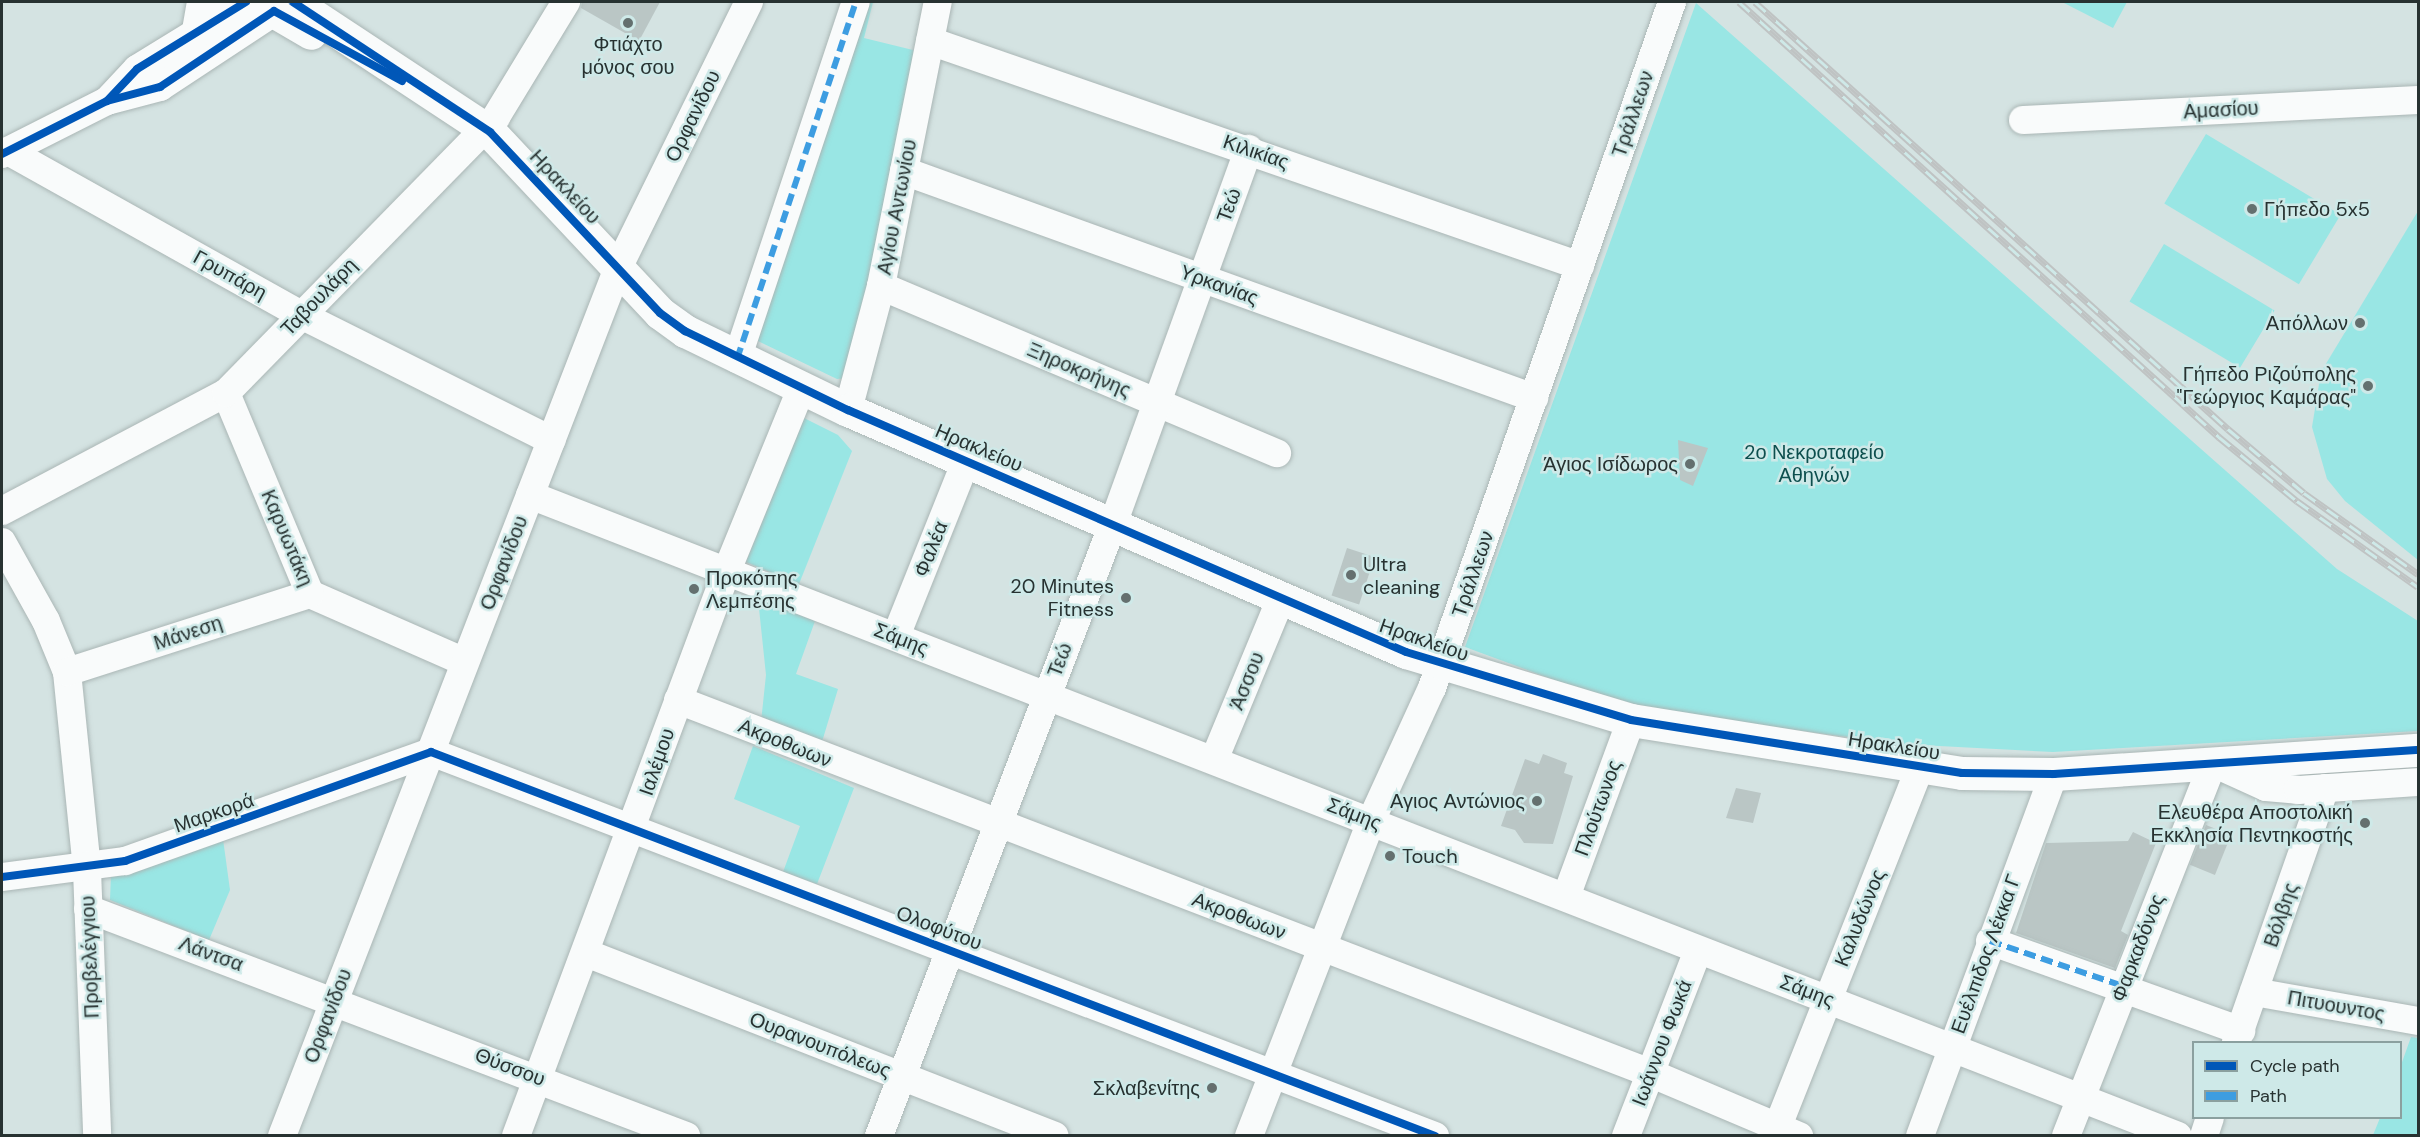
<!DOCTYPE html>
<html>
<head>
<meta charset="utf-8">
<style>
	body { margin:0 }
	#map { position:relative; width:2420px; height:1137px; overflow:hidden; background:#d4e3e2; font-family:"DM Sans",sans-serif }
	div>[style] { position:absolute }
	.green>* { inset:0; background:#99e6e4; transform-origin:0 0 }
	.building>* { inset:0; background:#bac6c5; transform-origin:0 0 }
	.roads { filter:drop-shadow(0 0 2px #aab6b5) drop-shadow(0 0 2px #aab6b5) }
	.minor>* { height:28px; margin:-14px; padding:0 14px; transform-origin:14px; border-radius:14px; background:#f9fbfb }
	.major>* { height:33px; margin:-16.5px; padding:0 16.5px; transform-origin:16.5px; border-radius:16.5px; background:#f9fbfb }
	.rail>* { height:7px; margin-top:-3.5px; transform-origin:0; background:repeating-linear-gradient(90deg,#cee9e8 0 14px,#bfc3c3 0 28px); box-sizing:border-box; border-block:2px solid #bfc3c3 }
	.quiet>* { height:6px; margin-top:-3px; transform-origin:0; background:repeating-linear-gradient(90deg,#3d9de1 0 12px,transparent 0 18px) }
	.cycleway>* { height:8px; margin:-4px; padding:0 4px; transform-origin:4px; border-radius:4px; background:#0057b8 }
	.dots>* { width:16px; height:16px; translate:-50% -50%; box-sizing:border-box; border:3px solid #cee9e8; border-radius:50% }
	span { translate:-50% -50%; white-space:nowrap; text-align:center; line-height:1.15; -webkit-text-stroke:5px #cee9e8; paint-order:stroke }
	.poi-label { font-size:20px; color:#273231 }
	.left { translate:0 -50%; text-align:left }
	.right { translate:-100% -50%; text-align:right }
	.street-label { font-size:20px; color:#273231 }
	.park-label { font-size:20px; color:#0d4f4e }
	.frame { position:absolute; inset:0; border:3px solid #273231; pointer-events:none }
	.legend { position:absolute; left:2192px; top:1041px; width:210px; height:78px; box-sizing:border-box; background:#cee9e8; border:2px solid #8ba09f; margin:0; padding:8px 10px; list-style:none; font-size:18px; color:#273231 }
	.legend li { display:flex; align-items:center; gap:12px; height:30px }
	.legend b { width:30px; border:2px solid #8ba09f }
</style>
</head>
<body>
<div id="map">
	<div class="green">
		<div style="clip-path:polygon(847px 2px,873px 2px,864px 38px,917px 51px,848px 378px,837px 379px,758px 341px,746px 325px)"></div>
		<div style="clip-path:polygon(2062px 2px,2127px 2px,2113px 28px)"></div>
		<div style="clip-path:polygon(1696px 3px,2337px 569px,2418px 621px,2418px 731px,2053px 752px,1901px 744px,1630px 708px,1465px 647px)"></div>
		<div style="left:2206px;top:134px;width:157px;height:81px;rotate:31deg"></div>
		<div style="clip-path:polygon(2418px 211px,2418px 560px,2345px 501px,2327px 479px,2312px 427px,2321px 372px)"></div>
		<div style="left:2164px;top:244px;width:129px;height:67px;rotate:31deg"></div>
		<div style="clip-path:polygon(804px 418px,838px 435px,852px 451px,799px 584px,746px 562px)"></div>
		<div style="clip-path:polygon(758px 599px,815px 621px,796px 674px,838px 689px,821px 745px,761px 722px,766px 675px)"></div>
		<div style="clip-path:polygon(753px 746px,854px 788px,817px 884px,783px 872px,800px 826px,734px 799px)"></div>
		<div style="clip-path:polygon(223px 839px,230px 890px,209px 940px,110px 900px,111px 874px)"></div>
		<div style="clip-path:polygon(2411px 1037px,2418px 1038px,2418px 1135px,2373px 1135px,2380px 1118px,2400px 1118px,2401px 1065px)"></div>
	</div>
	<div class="building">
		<div style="clip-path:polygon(582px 2px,660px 2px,639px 41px,581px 8px)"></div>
		<div style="clip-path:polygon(1678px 440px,1708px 448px,1693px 486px,1680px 480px)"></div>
		<div style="left:1347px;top:548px;width:29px;height:50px;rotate:18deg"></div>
		<div style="clip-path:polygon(1543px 754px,1567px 763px,1564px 773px,1573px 776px,1553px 844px,1524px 843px,1515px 830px,1501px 826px,1525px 759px,1539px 764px)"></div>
		<div style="clip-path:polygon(1736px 788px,1761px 793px,1753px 823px,1726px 818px)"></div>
		<div style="left:2206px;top:825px;width:27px;height:43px;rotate:22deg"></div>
		<div style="clip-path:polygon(2133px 832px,2156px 843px,2121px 931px,2128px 935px,2115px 968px,2016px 933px,2046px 843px,2128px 841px)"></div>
	</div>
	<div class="roads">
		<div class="minor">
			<div style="left:930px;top:41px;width:688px;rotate:19.09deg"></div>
			<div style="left:107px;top:101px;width:44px;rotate:-46.8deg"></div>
			<div style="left:137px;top:69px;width:128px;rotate:-31.6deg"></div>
			<div style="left:2023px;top:120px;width:396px;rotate:-2.9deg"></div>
			<div style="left:8px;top:151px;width:336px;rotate:29.2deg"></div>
			<div style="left:301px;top:315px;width:280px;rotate:26.6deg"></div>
			<div style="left:2px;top:154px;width:118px;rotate:-26.8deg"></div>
			<div style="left:107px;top:101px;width:55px;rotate:-14.8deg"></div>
			<div style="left:160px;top:87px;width:154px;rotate:-33.4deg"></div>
			<div style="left:904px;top:171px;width:670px;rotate:19.81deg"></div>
			<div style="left:881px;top:286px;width:430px;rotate:22.9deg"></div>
			<div style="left:737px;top:359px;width:376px;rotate:-71.6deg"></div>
			<div style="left:226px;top:393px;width:218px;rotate:67.3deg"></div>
			<div style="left:310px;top:594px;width:169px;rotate:23.7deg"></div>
			<div style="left:848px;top:410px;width:128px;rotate:-75.1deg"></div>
			<div style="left:881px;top:286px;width:290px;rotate:-78.7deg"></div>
			<div style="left:530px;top:495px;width:1768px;rotate:21.25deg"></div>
			<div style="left:2px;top:511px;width:253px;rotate:-27.8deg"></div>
			<div style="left:226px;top:393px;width:386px;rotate:-45.6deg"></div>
			<div style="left:496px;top:117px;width:135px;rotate:-58.7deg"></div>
			<div style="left:2px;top:542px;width:90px;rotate:60.9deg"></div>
			<div style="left:46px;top:621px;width:55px;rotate:67.6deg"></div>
			<div style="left:67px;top:672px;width:199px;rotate:84.2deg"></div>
			<div style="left:87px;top:870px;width:266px;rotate:87.8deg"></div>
			<div style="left:896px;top:636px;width:188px;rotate:-68.2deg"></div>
			<div style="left:67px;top:672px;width:255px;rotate:-17.8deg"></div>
			<div style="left:678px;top:700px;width:1041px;rotate:20.99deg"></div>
			<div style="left:1650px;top:1073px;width:162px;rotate:22.9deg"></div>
			<div style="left:1214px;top:760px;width:172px;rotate:-67.5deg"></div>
			<div style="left:2px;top:877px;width:124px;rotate:-7.4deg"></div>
			<div style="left:125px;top:861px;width:325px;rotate:-19.6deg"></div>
			<div style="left:431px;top:752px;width:1075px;rotate:20.93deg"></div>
			<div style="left:1566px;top:897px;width:189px;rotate:-69.8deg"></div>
			<div style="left:88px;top:909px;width:640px;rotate:20.79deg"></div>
			<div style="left:1990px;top:941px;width:267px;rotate:19.7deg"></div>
			<div style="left:586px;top:953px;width:503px;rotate:21.32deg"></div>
			<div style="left:2254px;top:992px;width:167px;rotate:10deg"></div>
			<div style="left:2236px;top:1042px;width:269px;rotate:-70.7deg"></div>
			<div style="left:282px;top:1136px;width:931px;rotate:-68.84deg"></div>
			<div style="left:618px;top:268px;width:297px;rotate:-63.8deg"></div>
			<div style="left:516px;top:1136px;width:601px;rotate:-69.54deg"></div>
			<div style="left:726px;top:573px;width:199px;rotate:-67.8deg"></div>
			<div style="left:879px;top:1136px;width:655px;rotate:-69.08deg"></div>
			<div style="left:1113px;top:524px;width:399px;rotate:-70.1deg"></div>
			<div style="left:1249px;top:1136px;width:338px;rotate:-68.8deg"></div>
			<div style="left:1371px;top:821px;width:146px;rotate:-65.4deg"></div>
			<div style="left:1432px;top:688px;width:727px;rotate:-70.72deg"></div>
			<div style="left:1626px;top:1136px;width:199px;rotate:-68.8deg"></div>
			<div style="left:1774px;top:1136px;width:396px;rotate:-68.4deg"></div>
			<div style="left:1920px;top:1136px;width:386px;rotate:-69.7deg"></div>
			<div style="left:2066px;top:1136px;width:401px;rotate:-68.5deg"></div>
			<div style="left:2213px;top:763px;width:58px;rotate:24.4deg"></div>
			<div style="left:2266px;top:787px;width:32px;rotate:5deg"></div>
			<div style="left:2298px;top:790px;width:120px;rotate:-3.8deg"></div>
			<div style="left:2204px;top:1136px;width:19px;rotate:-72deg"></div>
		</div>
		<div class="major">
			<div style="left:258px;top:2px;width:61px;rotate:30.3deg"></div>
			<div style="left:293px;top:2px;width:236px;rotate:33.4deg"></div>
			<div style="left:490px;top:132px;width:248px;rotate:46.8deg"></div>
			<div style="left:660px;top:313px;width:31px;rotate:36deg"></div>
			<div style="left:685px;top:331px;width:181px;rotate:25.9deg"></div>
			<div style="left:848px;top:410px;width:608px;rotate:23.45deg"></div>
			<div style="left:1406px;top:652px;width:235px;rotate:16.8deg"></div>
			<div style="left:1631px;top:720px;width:335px;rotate:9.1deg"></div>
			<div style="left:1962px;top:773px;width:92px;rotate:0.6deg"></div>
			<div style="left:2054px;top:774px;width:365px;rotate:-3.8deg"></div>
			<div style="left:198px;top:30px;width:28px;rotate:-80deg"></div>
		</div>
	</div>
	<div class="rail">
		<div style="left:1739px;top:2px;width:648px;rotate:42.18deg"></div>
		<div style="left:2219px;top:437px;width:101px;rotate:39.4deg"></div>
		<div style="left:2297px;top:501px;width:148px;rotate:35.4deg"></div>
		<div style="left:1755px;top:2px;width:637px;rotate:42.07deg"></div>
		<div style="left:2228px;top:429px;width:99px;rotate:40.1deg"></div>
		<div style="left:2304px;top:493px;width:140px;rotate:35.4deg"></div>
	</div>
	<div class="quiet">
		<div style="left:737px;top:359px;width:376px;rotate:-71.6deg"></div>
		<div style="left:1990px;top:941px;width:140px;rotate:18.7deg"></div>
	</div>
	<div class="cycleway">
		<div style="left:293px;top:2px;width:236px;rotate:33.4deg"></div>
		<div style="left:490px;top:132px;width:248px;rotate:46.8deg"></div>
		<div style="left:660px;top:313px;width:31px;rotate:36deg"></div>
		<div style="left:685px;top:331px;width:181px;rotate:25.9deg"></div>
		<div style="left:848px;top:410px;width:608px;rotate:23.45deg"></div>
		<div style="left:1406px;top:652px;width:235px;rotate:16.8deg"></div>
		<div style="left:1631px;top:720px;width:335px;rotate:9.1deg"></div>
		<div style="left:1962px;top:773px;width:92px;rotate:0.6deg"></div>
		<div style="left:2054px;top:774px;width:365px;rotate:-3.8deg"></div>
		<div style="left:107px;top:101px;width:44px;rotate:-46.8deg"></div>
		<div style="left:137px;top:69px;width:128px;rotate:-31.6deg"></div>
		<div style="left:2px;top:154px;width:118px;rotate:-26.8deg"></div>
		<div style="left:107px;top:101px;width:55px;rotate:-14.8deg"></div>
		<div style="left:160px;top:87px;width:137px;rotate:-33.7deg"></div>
		<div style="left:274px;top:11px;width:146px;rotate:28.7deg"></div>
		<div style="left:2px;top:877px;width:124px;rotate:-7.4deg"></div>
		<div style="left:125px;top:861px;width:325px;rotate:-19.6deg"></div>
		<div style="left:431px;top:752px;width:1075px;rotate:20.93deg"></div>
	</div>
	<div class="dots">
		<div style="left:628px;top:23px;background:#64706f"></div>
		<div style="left:2252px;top:209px;background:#64706f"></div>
		<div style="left:2360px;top:323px;background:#64706f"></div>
		<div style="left:2368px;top:386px;background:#64706f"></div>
		<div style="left:1690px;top:464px;background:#64706f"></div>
		<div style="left:1351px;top:575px;background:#64706f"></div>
		<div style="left:694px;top:589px;background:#64706f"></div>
		<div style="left:1126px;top:598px;background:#64706f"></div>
		<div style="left:1537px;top:801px;background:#64706f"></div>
		<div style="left:2365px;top:823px;background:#64706f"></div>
		<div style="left:1390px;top:856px;background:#64706f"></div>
		<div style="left:1212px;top:1088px;background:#64706f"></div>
	</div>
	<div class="poi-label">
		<span style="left:628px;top:56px">Φτιάχτο<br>μόνος σου</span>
		<span class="left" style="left:2264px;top:209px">Γήπεδο 5x5</span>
		<span class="right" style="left:2348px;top:323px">Απόλλων</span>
		<span class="right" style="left:2356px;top:386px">Γήπεδο Ριζούπολης<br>"Γεώργιος Καμάρας"</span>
		<span class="right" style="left:1678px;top:464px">Άγιος Ισίδωρος</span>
		<span class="left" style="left:1363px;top:576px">Ultra<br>cleaning</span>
		<span class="left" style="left:706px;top:590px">Προκόπης<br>Λεμπέσης</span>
		<span class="right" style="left:1114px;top:598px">20 Μinutes<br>Fitness</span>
		<span class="right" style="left:1525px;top:801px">Αγιος Αντώνιος</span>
		<span class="right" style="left:2353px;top:824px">Ελευθέρα Αποστολική<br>Εκκλησία Πεντηκοστής</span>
		<span class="left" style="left:1402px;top:856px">Touch</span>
		<span class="right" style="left:1200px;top:1088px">Σκλαβενίτης</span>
	</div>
	<div class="street-label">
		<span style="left:2221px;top:110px;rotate:-3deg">Αμασίου</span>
		<span style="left:1633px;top:114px;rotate:-71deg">Τράλλεων</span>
		<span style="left:693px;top:116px;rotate:-64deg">Ορφανίδου</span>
		<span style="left:1256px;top:152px;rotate:19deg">Κιλικίας</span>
		<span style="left:565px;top:187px;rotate:47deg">Ηρακλείου</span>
		<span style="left:1229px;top:205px;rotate:-70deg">Τεώ</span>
		<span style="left:897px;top:207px;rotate:-79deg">Αγίου Αντωνίου</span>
		<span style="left:230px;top:275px;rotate:29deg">Γρυπάρη</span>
		<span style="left:1219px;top:285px;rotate:20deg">Υρκανίας</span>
		<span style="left:319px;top:297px;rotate:-46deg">Ταβουλάρη</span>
		<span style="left:1079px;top:370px;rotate:23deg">Ξηροκρήνης</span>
		<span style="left:979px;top:448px;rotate:23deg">Ηρακλείου</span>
		<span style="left:287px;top:538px;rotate:67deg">Καρυωτάκη</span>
		<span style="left:931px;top:549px;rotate:-68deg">Φαλέα</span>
		<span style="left:504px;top:563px;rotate:-69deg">Ορφανίδου</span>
		<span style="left:1473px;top:574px;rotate:-71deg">Τράλλεων</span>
		<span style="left:188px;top:633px;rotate:-18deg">Μάνεση</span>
		<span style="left:901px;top:639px;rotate:21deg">Σάμης</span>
		<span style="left:1424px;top:640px;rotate:19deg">Ηρακλείου</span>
		<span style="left:1060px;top:660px;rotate:-69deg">Τεώ</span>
		<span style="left:1247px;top:681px;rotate:-68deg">Άσσου</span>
		<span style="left:785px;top:743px;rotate:22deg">Ακροθωων</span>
		<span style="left:1894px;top:746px;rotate:9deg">Ηρακλείου</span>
		<span style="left:657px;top:762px;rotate:-71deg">Ιαλέμου</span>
		<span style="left:1598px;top:808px;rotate:-70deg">Πλούτωνος</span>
		<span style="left:214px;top:813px;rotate:-19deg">Μαρκορά</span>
		<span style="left:1354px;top:814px;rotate:21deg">Σάμης</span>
		<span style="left:2281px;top:915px;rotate:-71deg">Βόλβης</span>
		<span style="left:1239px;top:916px;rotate:21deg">Ακροθωων</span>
		<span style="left:1860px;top:918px;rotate:-68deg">Καλυδώνος</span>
		<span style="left:939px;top:928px;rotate:21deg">Ολοφύτου</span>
		<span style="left:2138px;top:948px;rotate:-69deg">Φαρκαδόνος</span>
		<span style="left:211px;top:954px;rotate:20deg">Λάντσα</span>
		<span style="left:1986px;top:954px;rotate:-70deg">Ευέλπιδος Λέκκα Γ</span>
		<span style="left:90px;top:957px;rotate:-92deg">Προβελέγγιου</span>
		<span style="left:1807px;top:991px;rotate:21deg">Σάμης</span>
		<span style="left:2336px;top:1006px;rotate:10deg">Πιτυουντος</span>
		<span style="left:328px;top:1016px;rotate:-69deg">Ορφανίδου</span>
		<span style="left:1662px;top:1043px;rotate:-69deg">Ιωάννου Φωκά</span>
		<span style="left:820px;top:1045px;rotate:21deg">Ουρανουπόλεως</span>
		<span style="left:510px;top:1067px;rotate:21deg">Θύσσου</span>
	</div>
	<div class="park-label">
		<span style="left:1814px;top:464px">2ο Νεκροταφείο<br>Αθηνών</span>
	</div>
	<div class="frame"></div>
	<ul class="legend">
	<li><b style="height:8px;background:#0057b8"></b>Cycle path</li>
	<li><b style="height:8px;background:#3d9de1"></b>Path</li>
	</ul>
</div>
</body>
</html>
